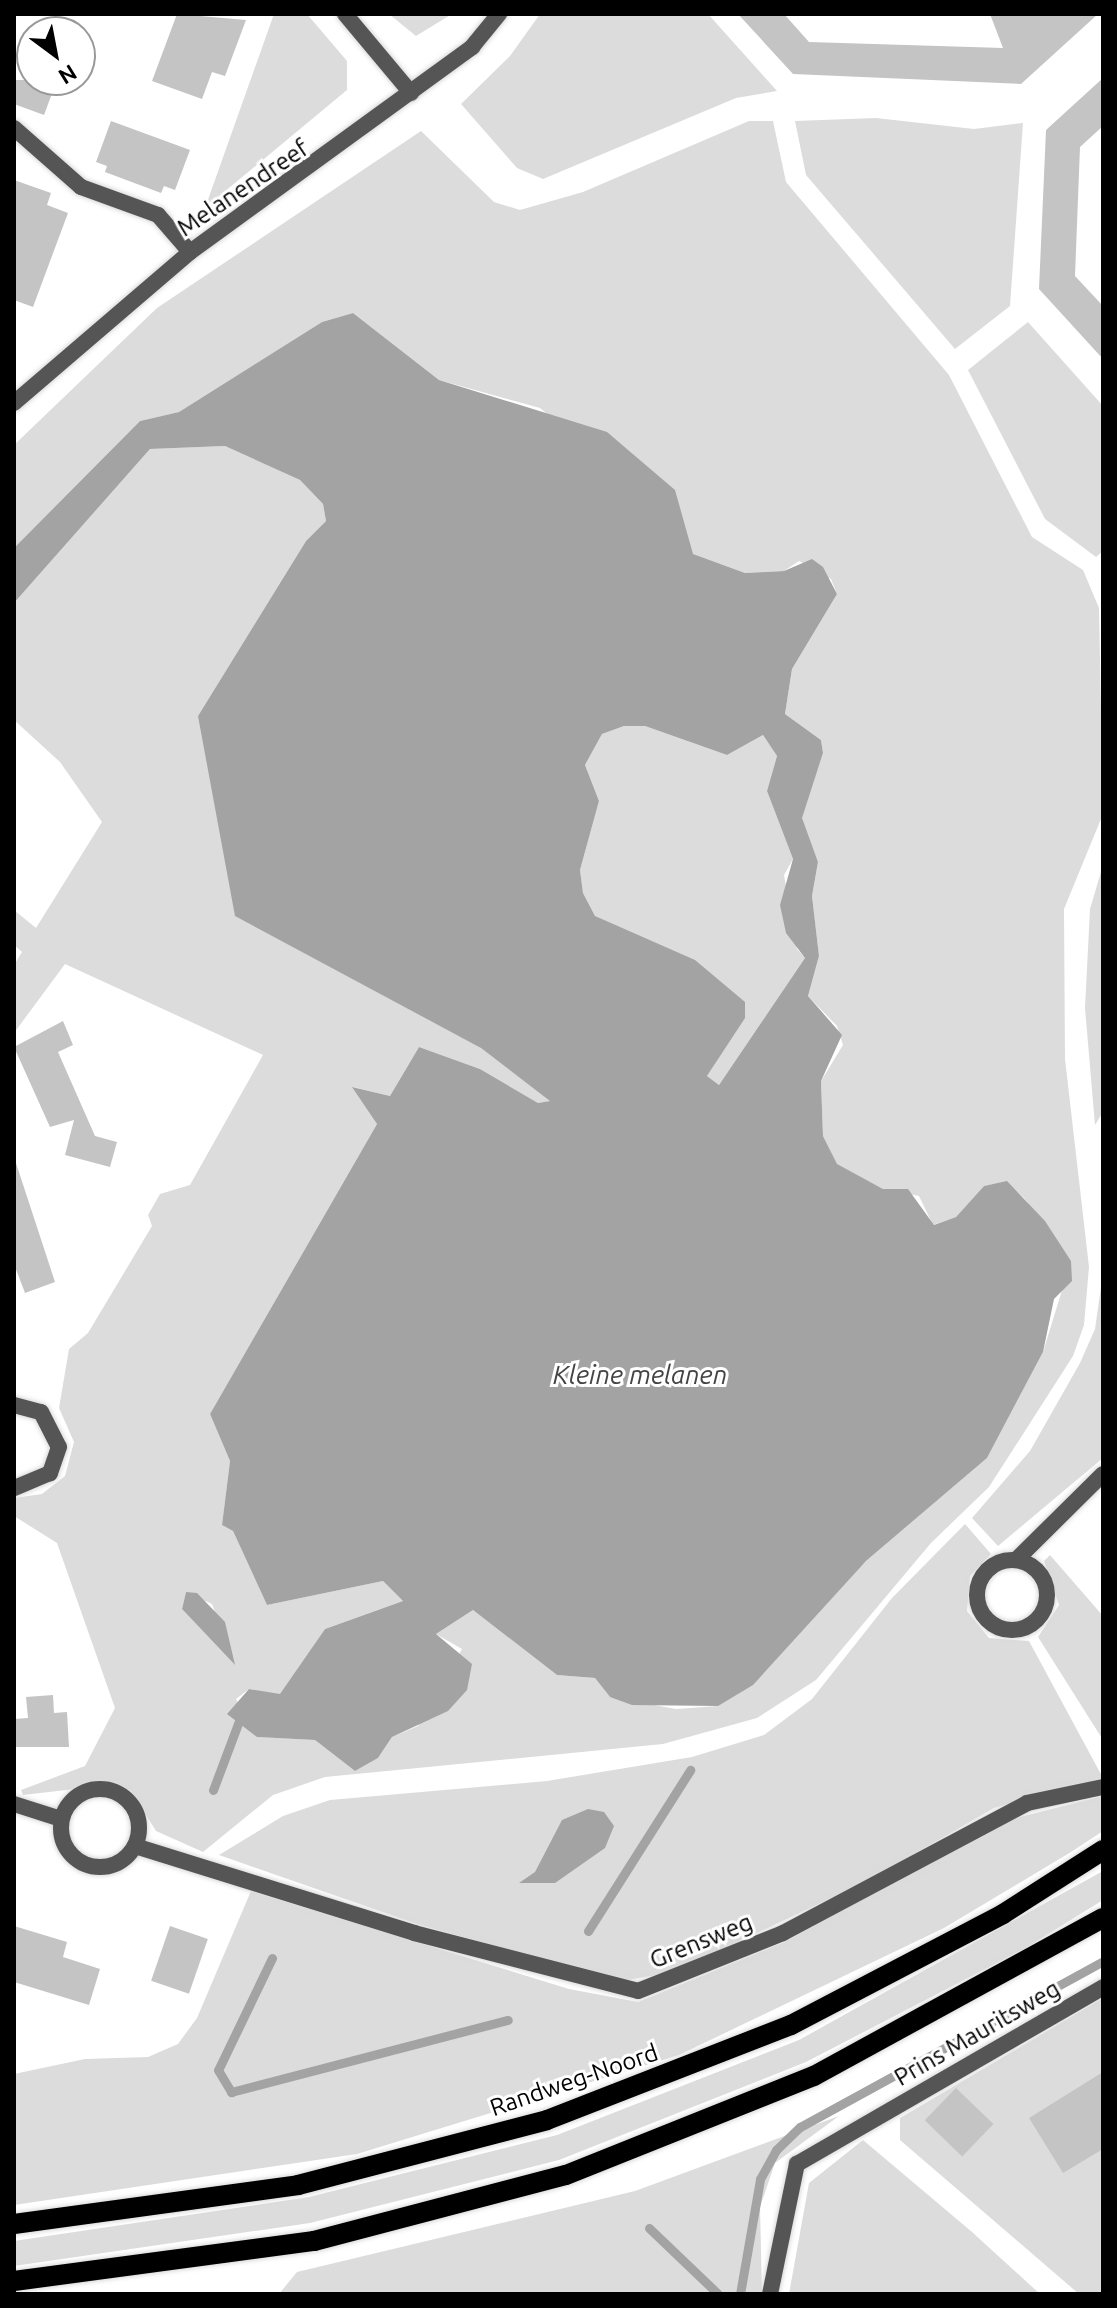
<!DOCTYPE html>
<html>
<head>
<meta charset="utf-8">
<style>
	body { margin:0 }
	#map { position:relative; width:1117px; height:2308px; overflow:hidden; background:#fff; font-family:Ubuntu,sans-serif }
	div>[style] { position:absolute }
	.green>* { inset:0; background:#dcdcdc }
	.water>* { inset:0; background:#a3a3a3 }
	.stream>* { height:9px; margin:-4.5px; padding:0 4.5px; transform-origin:4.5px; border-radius:4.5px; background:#a3a3a3 }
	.building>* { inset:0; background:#c4c4c4; transform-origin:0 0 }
	.roads { filter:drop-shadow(0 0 2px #dbdbdb) drop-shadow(0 0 2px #dbdbdb) }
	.minor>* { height:16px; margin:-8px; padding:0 8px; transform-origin:8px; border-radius:8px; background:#555 }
	.minor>.ring { margin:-8px; padding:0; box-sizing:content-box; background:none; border:16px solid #555; border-radius:50% }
	.tertiary>* { height:16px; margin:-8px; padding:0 8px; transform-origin:8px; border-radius:8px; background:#555 }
	.primary>* { height:20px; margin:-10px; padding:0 10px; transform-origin:10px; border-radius:10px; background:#000 }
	span { translate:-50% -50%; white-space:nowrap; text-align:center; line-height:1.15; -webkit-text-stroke:6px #fff; paint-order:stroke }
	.street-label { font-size:24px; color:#000 }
	.water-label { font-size:26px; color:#444; font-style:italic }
	.frame { position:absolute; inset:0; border:16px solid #000; pointer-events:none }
	.north { position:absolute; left:16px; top:16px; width:80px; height:80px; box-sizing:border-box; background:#fff; border:2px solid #999; border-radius:50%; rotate:148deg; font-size:22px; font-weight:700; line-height:32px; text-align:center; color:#000 }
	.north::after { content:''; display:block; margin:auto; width:28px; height:36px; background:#000; clip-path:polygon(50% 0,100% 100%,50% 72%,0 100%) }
</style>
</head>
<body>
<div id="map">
	<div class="green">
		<div style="clip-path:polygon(274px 14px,307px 14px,347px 61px,347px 90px,205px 208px)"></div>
		<div style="clip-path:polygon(389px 14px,452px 14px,416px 36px)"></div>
		<div style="clip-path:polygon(540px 14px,708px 14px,777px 91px,736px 98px,543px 179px,517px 168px,461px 104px,510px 56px)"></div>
		<div style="clip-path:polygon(876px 118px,974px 129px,1023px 123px,1010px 306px,955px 349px,806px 175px,795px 121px)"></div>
		<div style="clip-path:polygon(evenodd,749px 121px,773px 121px,786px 182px,949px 375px,1032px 537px,1083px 570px,1099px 608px,1103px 814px,1064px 909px,1065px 1059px,1089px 1267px,1084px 1325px,1073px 1356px,989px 1487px,931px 1543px,816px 1680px,757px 1718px,663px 1744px,325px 1777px,273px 1795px,203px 1852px,156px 1831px,131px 1791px,118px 1784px,23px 1795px,21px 1790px,85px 1766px,115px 1708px,57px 1543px,14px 1516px,14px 1498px,42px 1494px,65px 1476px,74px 1442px,59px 1408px,69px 1349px,88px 1333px,152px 1226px,148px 1215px,160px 1194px,190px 1185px,263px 1055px,65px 964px,14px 1033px,14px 965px,22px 952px,14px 945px,14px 910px,36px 928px,102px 822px,60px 762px,14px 720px,14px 603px,150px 449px,225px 446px,300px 480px,323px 504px,326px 521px,306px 541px,198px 716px,481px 1048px,551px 1101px,538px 1103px,480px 1069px,419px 1047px,390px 1096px,353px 1087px,377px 1124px,210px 1414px,230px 1461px,222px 1525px,233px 1531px,267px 1605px,383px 1581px,403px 1601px,325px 1629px,280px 1695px,249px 1689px,236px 1699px,257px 1737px,315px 1740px,355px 1771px,378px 1758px,392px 1737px,418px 1726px,462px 1649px,436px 1634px,473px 1610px,557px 1675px,595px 1678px,610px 1697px,676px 1709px,718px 1706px,866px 1561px,987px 1458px,1043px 1352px,1071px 1261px,1024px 1198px,1007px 1182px,984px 1186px,956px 1217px,933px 1225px,919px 1196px,883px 1189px,837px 1165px,823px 1136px,821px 1081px,843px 1045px,837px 1026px,808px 996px,819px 956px,812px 896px,818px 862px,801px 818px,823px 753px,821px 740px,785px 714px,792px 669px,837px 594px,831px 579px,799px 561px,784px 571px,745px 573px,692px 554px,682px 525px,540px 408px,439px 380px,353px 313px,322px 322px,179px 412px,140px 421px,14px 548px,14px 445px,157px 308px,421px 131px,494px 202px,520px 210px,583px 192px,749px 121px,186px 1592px,212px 1604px,234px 1664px,182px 1609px,186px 1592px)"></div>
		<div style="clip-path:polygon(1028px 322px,1103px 406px,1103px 551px,1096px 557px,1045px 519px,968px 370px)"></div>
		<div style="clip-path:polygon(624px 726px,645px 726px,727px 755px,763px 735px,777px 756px,767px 791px,793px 859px,784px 875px,797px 949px,805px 958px,719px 1085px,707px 1076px,725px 1048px,620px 930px,595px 916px,583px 893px,580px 870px,599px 801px,585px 765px,602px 734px)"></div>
		<div style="clip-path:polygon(1103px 865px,1103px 1112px,1095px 1125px,1085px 1008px,1090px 909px)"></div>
		<div style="clip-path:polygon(1103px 1273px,1103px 1458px,998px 1546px,972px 1518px,1030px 1451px,1080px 1363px,1095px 1329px)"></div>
		<div style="clip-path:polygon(965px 1524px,991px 1554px,970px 1576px,967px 1611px,989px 1638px,1029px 1641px,1103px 1778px,994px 1808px,867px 1881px,675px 1972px,621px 1981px,417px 1924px,219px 1855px,283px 1816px,330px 1800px,547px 1781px,692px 1757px,764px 1735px,812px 1699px,892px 1598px)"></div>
		<div style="clip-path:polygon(1050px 1555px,1103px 1616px,1103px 1740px,1038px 1637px,1059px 1605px,1044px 1561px)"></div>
		<div style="clip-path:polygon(1103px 1796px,1103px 1831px,1071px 1852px,944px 1928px,679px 2055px,357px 2154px,14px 2205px,14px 2074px,85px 2059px,148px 2057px,178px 2044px,197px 2018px,251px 1891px,569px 1989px,638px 2002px,785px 1942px,1008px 1820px)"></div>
		<div style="clip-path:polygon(1103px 1871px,1103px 1900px,1024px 1949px,806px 2062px,559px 2160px,310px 2223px,14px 2266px,14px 2241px,309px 2197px,557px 2135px,799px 2040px)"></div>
		<div style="clip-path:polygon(1103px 1998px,1103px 2294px,1079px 2294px,900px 2140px,900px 2118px)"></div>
		<div style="clip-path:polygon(839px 2116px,775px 2163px,760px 2207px,762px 2294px,279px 2294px,297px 2272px,635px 2191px)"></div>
		<div style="clip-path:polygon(863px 2140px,972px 2232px,1040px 2294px,789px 2294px,809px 2183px)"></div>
	</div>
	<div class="water">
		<div style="clip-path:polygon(evenodd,353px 313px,439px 380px,607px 432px,675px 490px,693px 554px,745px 573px,784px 571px,812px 559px,823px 567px,837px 594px,792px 669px,785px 714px,821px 740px,823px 753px,802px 818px,818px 862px,812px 896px,819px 956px,808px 996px,842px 1035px,821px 1081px,823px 1136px,837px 1164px,883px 1189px,908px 1189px,934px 1225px,956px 1217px,984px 1186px,1007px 1181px,1045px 1221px,1071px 1261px,1072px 1281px,1054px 1299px,1043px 1352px,987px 1458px,866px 1561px,753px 1685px,718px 1706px,632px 1705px,610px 1697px,595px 1678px,557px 1675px,473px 1610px,436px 1634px,472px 1664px,467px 1690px,448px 1711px,392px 1737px,378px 1758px,355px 1771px,315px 1740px,257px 1737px,227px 1714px,249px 1689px,280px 1694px,325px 1629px,403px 1601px,383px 1581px,267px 1605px,233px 1531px,222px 1525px,230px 1461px,210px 1414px,377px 1124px,352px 1087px,390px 1096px,419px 1047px,480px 1069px,538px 1103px,550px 1101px,481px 1048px,235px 916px,198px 716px,306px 541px,326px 521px,323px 504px,300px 480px,225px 446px,150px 449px,14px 603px,14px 548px,140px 421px,179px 412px,322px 322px,353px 313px,624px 726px,645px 726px,727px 755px,763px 735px,777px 756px,767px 791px,793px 859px,780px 905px,786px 933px,805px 958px,719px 1085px,707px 1076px,745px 1018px,745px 1002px,695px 960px,595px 916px,583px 893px,580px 870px,599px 801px,585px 765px,602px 734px,624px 726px)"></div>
		<div style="clip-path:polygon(186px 1592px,197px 1593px,225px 1622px,235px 1665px,182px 1609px)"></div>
		<div style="clip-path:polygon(588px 1809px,604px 1812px,614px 1826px,605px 1848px,555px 1883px,519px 1883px,535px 1872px,562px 1820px)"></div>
	</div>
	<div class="stream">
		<div style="left:213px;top:1790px;width:74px;rotate:-69.4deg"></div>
		<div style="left:239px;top:1721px;width:7px"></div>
		<div style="left:588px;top:1931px;width:191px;rotate:-57.6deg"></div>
		<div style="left:272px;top:1958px;width:124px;rotate:115.7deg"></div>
		<div style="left:218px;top:2070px;width:26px;rotate:59deg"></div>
		<div style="left:231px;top:2092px;width:286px;rotate:-14.6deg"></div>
		<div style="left:649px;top:2228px;width:95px;rotate:43.7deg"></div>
		<div style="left:740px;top:2294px;width:117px;rotate:-80.1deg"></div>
		<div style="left:760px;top:2179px;width:33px;rotate:-61deg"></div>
		<div style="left:776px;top:2150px;width:33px;rotate:-44deg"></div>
		<div style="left:800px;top:2127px;width:345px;rotate:-28.7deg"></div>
	</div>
	<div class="building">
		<div style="clip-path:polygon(177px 14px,246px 20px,225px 76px,212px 72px,202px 99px,152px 81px)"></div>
		<div style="clip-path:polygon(738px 14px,784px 14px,809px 42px,1003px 48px,990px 14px,1098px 14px,1021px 84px,793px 74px)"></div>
		<div style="clip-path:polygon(1103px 78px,1103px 126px,1080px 147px,1075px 276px,1103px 306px,1103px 359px,1039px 289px,1046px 130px)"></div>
		<div style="clip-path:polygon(14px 80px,57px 80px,44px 115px,14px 104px)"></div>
		<div style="clip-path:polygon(111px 121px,190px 150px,175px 190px,164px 186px,161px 193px,105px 172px,107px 166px,96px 162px)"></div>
		<div style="clip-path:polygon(14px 180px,51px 193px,47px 205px,68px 213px,33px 307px,14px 300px)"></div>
		<div style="clip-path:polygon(63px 1021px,73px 1045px,58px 1052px,95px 1136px,117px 1142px,110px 1167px,65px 1155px,74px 1120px,50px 1127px,14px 1047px)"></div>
		<div style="clip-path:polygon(14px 1157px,55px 1282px,25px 1293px,14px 1264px)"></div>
		<div style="clip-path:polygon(53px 1695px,54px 1713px,67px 1712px,69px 1747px,14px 1747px,14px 1719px,28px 1718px,26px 1697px)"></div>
		<div style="clip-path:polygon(14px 1926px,67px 1942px,63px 1957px,100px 1969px,89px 2005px,14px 1982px)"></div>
		<div style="left:170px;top:1926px;width:40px;height:58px;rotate:19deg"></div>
		<div style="clip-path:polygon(1103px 2072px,1103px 2149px,1063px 2173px,1029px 2118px)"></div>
		<div style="left:956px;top:2088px;width:52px;height:45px;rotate:44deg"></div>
	</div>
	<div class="roads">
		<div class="minor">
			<div style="left:345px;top:14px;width:103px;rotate:50.1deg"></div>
			<div style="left:14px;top:128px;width:89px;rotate:41.4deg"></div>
			<div style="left:81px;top:187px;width:82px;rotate:20deg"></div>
			<div style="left:158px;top:215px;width:49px;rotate:49.1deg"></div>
			<div style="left:14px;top:1405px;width:28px;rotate:15deg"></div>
			<div style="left:41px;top:1412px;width:39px;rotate:63deg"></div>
			<div style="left:59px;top:1447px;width:28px;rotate:109deg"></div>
			<div style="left:50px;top:1473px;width:39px;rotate:157deg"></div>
			<div style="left:1016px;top:1560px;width:122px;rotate:-44.7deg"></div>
			<div class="ring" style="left:977px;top:1560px;width:54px;height:54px"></div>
			<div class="ring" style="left:61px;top:1789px;width:62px;height:62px"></div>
			<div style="left:14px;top:1804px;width:49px;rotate:17.7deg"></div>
			<div style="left:135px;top:1846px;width:292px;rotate:17.3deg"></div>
			<div style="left:414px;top:1933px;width:231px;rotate:14.5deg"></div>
			<div style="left:638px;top:1991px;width:156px;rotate:-21.8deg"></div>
			<div style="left:783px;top:1933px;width:276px;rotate:-28deg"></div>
			<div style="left:1027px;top:1803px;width:78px;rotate:-11.9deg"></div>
			<div style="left:770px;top:2294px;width:133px;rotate:-78.3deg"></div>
			<div style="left:797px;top:2164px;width:354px;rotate:-30deg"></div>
		</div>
		<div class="tertiary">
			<div style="left:14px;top:403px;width:232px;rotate:-40.6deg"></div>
			<div style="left:190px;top:252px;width:349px;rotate:-36deg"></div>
			<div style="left:472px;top:47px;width:43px;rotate:-50.7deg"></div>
		</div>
		<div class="primary">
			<div style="left:14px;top:2224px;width:287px;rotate:-7.8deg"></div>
			<div style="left:298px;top:2185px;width:257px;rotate:-14.6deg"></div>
			<div style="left:547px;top:2120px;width:262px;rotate:-21.3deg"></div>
			<div style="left:791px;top:2025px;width:239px;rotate:-27.6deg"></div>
			<div style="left:1003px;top:1914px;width:119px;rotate:-32.6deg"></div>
			<div style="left:14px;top:2281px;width:303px;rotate:-7.6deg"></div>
			<div style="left:314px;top:2241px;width:260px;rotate:-14.7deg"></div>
			<div style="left:566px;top:2175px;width:267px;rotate:-21.8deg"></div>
			<div style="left:814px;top:2076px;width:329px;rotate:-28.7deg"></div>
		</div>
	</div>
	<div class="street-label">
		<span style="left:243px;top:188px;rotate:-34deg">Melanendreef</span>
		<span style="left:701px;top:1941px;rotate:-22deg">Grensweg</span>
		<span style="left:977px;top:2033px;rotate:-30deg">Prins Mauritsweg</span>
		<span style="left:574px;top:2080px;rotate:-19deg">Randweg-Noord</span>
	</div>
	<div class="water-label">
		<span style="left:640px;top:1375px">Kleine melanen</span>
	</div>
	<div class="frame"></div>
	<div class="north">N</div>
</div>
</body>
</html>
